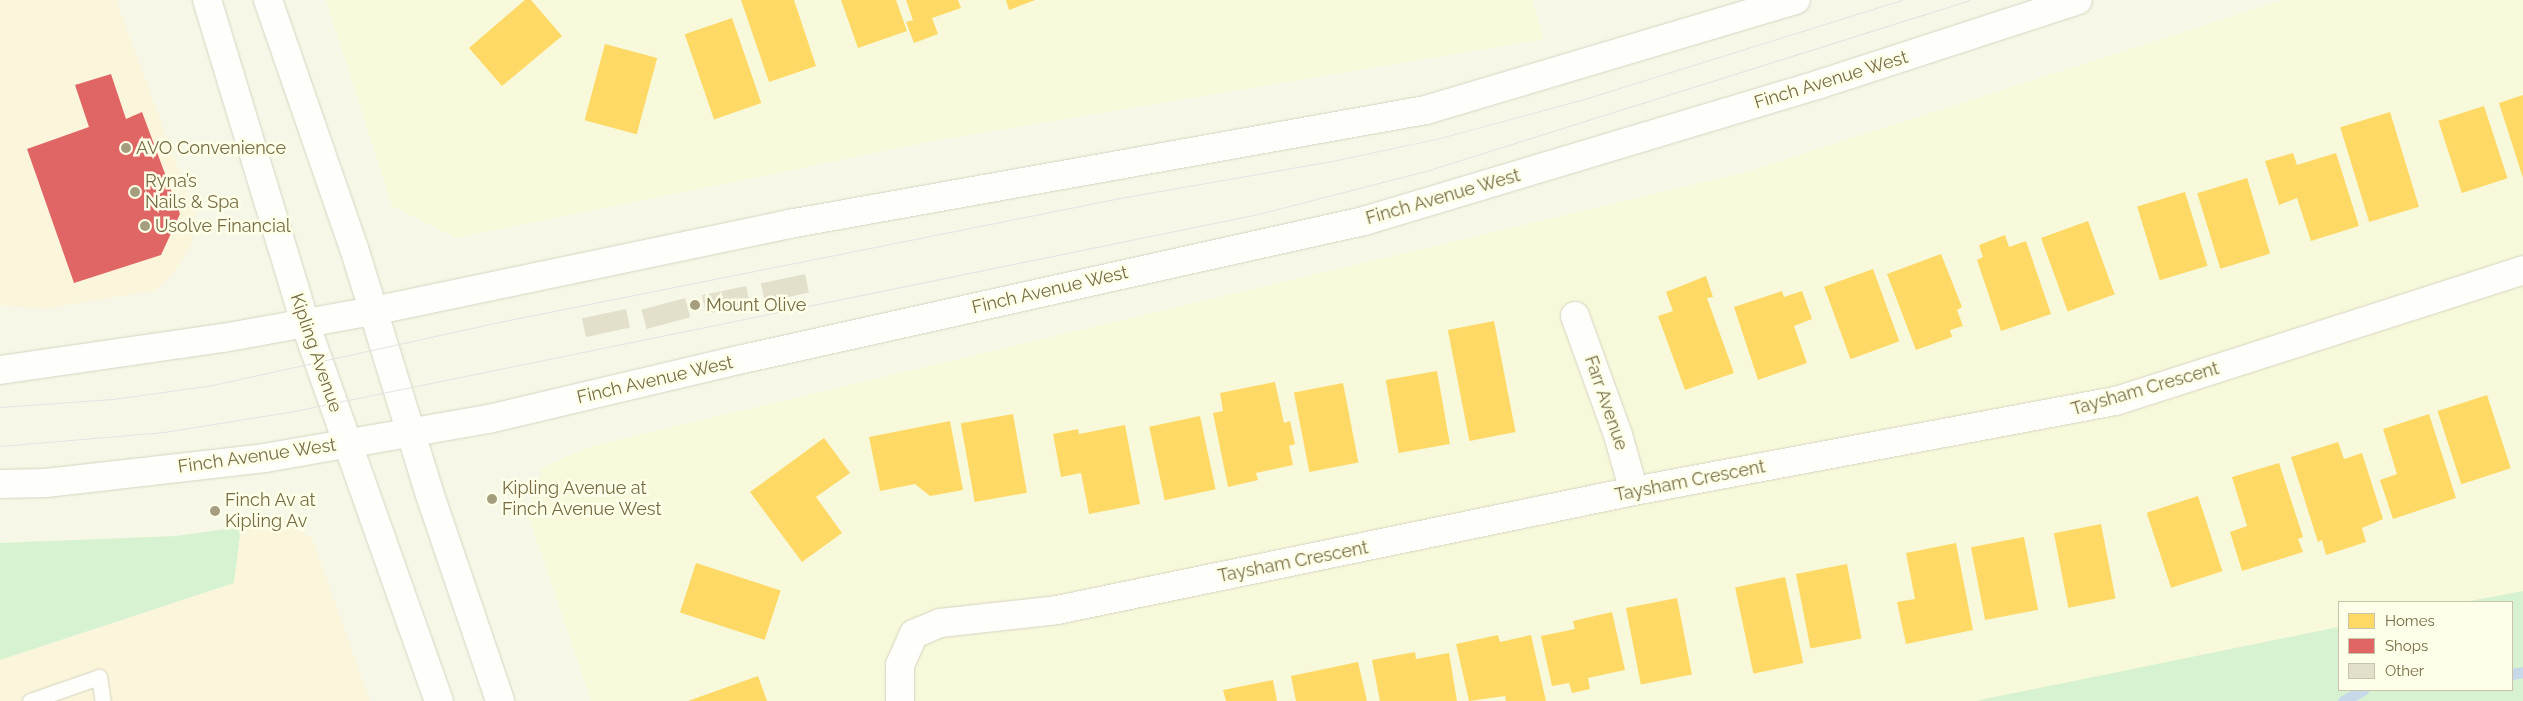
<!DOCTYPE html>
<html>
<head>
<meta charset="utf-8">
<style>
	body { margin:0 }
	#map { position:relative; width:2523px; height:701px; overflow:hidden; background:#f7f7e7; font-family:Raleway,sans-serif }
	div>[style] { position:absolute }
	.residential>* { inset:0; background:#f8f8db }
	.commercial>* { inset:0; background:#fbf5dc }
	.green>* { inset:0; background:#d7f2d0 }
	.homes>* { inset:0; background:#ffd966; transform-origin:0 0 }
	.shops>* { inset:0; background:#e06666 }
	.stream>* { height:11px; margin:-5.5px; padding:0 5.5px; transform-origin:5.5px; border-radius:5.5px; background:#c7d8e8 }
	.building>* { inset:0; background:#e2dfcb; transform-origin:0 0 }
	.roads { filter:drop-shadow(0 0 1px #d6d4c2) drop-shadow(0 0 1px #d6d4c2) }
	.service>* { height:15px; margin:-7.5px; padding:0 7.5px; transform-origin:7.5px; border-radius:7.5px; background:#fefefb }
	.minor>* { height:28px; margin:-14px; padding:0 14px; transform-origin:14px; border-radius:14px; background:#fefefb }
	.secondary>* { height:28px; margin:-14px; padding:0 14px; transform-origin:14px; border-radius:14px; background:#fefefb }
	.tram>* { height:1px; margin:-0.5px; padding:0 0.5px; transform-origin:0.5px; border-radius:0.5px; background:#e6e2e4 }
	.dots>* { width:14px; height:14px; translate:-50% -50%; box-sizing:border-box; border:2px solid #feffe8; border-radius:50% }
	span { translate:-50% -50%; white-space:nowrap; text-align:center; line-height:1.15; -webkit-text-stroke:5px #feffe8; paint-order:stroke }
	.street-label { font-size:18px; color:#776c45 }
	.poi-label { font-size:18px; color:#776c45 }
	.left { translate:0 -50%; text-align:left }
	.legend { position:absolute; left:2338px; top:601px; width:175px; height:90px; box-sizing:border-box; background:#feffe8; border:1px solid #c8c4a7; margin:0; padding:6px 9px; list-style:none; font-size:15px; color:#776c45 }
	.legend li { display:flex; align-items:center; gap:10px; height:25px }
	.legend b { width:25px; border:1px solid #c8c4a7 }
</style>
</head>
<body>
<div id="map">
	<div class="residential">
		<div style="clip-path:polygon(326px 0,1532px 0,1544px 39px,939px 140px,456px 238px,392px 206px)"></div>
		<div style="clip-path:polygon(2283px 0,2523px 0,2523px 591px,2467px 602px,2339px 602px,2339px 628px,1976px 701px,591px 701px,528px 515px,543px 467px,592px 446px,1746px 172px)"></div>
	</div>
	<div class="commercial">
		<div style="clip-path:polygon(0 0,116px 0,196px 216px,192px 243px,175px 271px,156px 290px,44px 309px,0 305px)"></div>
		<div style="clip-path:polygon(283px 520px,312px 538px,370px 701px,0 701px,0 543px,176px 536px)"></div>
	</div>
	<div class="green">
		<div style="clip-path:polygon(241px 527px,234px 583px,0 660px,0 543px,176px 536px)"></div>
		<div style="clip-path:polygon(2523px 591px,2523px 701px,1975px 701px,2339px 627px,2339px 690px,2512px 690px,2512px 602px,2465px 602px)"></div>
	</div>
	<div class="homes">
		<div style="clip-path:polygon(525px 0,531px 0,562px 36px,502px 86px,469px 48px)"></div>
		<div style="clip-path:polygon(741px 0,794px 0,816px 66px,769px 82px)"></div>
		<div style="clip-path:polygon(841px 0,896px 0,907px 31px,858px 48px)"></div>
		<div style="clip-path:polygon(906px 0,958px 0,961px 8px,932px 18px,938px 34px,914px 43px,906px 22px,913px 20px)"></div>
		<div style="clip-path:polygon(1006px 0,1035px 0,1009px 10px)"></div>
		<div style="left:732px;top:18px;width:90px;height:50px;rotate:71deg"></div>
		<div style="left:605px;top:44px;width:54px;height:79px;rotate:15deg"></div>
		<div style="clip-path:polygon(2523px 95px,2523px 178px,2499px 103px)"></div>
		<div style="left:2484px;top:106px;width:76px;height:48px;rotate:72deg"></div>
		<div style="left:2390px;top:112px;width:99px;height:52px;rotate:73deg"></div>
		<div style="clip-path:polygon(2293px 153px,2297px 165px,2336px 153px,2359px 226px,2311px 241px,2297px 198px,2279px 205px,2265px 161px)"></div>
		<div style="left:2247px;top:178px;width:79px;height:52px;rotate:73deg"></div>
		<div style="left:2185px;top:192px;width:77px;height:50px;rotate:73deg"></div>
		<div style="left:2088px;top:221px;width:78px;height:50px;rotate:70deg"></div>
		<div style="clip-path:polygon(2005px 235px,2009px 247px,2026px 241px,2051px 314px,2001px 331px,1977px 260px,1983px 257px,1979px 245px)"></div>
		<div style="clip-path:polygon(1941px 254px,1962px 307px,1957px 310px,1963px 326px,1950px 330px,1952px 337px,1916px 350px,1887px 274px)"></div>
		<div style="left:1873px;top:269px;width:77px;height:52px;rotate:70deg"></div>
		<div style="clip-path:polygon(1706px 276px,1713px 297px,1707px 298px,1734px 373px,1685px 390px,1658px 316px,1673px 311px,1666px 292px)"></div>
		<div style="clip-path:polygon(1782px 291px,1784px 297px,1802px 291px,1812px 319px,1794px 326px,1807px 363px,1758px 380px,1734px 307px)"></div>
		<div style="left:1494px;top:321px;width:113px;height:47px;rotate:79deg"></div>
		<div style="left:1437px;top:371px;width:74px;height:52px;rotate:80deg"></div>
		<div style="clip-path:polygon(1275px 382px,1284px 423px,1290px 421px,1295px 444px,1289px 446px,1293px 465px,1256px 473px,1258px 480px,1228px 487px,1213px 413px,1223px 411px,1220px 393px)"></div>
		<div style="left:1343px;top:383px;width:81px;height:50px;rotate:79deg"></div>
		<div style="left:2487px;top:395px;width:77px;height:52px;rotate:72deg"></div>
		<div style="left:1013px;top:414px;width:80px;height:53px;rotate:80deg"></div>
		<div style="clip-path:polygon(2429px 414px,2456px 498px,2393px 519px,2380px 480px,2397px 474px,2383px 429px)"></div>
		<div style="left:1200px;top:416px;width:75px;height:52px;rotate:78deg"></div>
		<div style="clip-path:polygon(950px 421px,963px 490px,930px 496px,915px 484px,880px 491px,869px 437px)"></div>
		<div style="clip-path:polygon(1125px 425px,1140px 504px,1089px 514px,1081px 473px,1061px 477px,1053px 434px,1078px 429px,1079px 434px)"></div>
		<div style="clip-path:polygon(824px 438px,850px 473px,816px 497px,842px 533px,802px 562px,750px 492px)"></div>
		<div style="clip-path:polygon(2338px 442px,2344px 459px,2362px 453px,2383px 519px,2362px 528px,2366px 542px,2326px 555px,2322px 540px,2318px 542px,2291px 457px)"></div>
		<div style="clip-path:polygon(2279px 463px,2303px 537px,2298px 539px,2303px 552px,2242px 571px,2230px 532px,2247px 526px,2232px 477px)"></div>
		<div style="left:2198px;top:496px;width:79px;height:54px;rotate:72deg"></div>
		<div style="left:2101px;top:524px;width:76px;height:48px;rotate:79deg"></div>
		<div style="left:2024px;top:537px;width:74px;height:54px;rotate:79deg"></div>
		<div style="clip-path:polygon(1956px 543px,1973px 630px,1906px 644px,1897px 602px,1915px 599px,1906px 553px)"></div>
		<div style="left:696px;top:563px;width:89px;height:52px;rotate:18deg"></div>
		<div style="left:1847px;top:564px;width:76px;height:52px;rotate:79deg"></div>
		<div style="left:1785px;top:577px;width:88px;height:51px;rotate:78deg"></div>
		<div style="left:1677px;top:598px;width:78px;height:52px;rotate:79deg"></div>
		<div style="clip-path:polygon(1612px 612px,1625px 670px,1588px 678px,1590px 689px,1572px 693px,1569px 683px,1552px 686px,1541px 636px,1575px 629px,1573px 621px)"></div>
		<div style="clip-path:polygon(1498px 635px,1500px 642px,1531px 635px,1546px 701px,1506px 701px,1505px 696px,1469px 701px,1456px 644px)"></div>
		<div style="clip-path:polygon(1415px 652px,1416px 659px,1449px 653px,1457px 701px,1380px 701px,1372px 660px)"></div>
		<div style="clip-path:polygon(1358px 662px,1367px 701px,1296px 701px,1291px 676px)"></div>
		<div style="clip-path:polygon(758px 676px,767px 701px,688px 701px)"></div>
		<div style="clip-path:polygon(1273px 680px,1277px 701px,1226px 701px,1223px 690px)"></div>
	</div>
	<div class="shops">
		<div style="clip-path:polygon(111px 74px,126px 119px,142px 112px,180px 214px,161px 255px,74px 283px,27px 149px,89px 127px,75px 85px)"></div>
	</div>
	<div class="stream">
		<div style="left:2512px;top:674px;width:11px;rotate:-10deg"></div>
		<div style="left:2343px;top:701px;width:23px;rotate:-29deg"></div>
	</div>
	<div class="building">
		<div style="left:805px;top:274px;width:19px;height:45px;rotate:78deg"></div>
		<div style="left:746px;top:286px;width:19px;height:45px;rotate:78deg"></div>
		<div style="left:685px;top:298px;width:20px;height:45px;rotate:75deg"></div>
		<div style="left:626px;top:309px;width:19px;height:45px;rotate:78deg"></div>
	</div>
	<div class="roads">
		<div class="service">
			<div style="left:30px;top:701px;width:73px;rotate:-19.2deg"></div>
			<div style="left:99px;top:677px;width:24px;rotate:81deg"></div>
		</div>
		<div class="minor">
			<div style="left:1575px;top:316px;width:127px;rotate:70.1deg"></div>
			<div style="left:1618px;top:435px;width:58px;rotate:74.1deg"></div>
			<div style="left:900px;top:701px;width:36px;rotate:-90deg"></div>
			<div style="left:900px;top:665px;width:34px;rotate:-66deg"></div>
			<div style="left:914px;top:634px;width:28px;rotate:-23deg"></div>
			<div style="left:940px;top:623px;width:118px;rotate:-6.3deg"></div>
			<div style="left:1057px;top:610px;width:589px;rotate:-11.65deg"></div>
			<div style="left:1634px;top:491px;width:490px;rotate:-10.6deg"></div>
			<div style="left:2116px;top:401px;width:428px;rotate:-17.8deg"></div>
		</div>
		<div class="secondary">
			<div style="left:207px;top:0;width:338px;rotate:73.1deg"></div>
			<div style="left:305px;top:323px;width:401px;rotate:70.5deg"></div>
			<div style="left:268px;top:0;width:262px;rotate:70.9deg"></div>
			<div style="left:354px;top:248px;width:258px;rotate:72.9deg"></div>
			<div style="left:430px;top:495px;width:218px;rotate:71.2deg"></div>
			<div style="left:0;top:370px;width:225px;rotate:-8.2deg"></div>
			<div style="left:223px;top:338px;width:152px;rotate:-10.2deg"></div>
			<div style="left:373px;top:311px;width:425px;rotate:-11.8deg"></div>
			<div style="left:789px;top:224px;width:647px;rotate:-10.15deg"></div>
			<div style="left:1426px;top:110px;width:386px;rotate:-16.6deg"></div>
			<div style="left:0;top:484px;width:46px;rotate:-1.2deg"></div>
			<div style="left:46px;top:483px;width:220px;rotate:-6.5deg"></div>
			<div style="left:265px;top:458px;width:227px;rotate:-9.9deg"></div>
			<div style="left:489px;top:419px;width:261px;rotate:-13.3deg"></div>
			<div style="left:743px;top:359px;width:636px;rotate:-12.53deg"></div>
			<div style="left:1364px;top:221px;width:476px;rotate:-16.7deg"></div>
			<div style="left:1820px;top:84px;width:271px;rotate:-18deg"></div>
		</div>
	</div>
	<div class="tram">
		<div style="left:0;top:407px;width:113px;rotate:-4deg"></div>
		<div style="left:113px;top:399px;width:101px;rotate:-8deg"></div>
		<div style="left:213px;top:385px;width:303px;rotate:-12.4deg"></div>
		<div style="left:509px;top:320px;width:623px;rotate:-11.29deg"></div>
		<div style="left:1120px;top:198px;width:215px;rotate:-9.9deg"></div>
		<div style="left:1332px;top:161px;width:110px;rotate:-12deg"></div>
		<div style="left:1440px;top:138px;width:146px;rotate:-15.1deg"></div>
		<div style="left:1581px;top:100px;width:336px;rotate:-17.3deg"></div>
		<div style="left:0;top:446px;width:165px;rotate:-4.9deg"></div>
		<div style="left:164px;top:432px;width:132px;rotate:-9.2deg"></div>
		<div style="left:294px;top:411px;width:984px;rotate:-11.55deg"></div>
		<div style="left:1258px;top:214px;width:177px;rotate:-14.4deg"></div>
		<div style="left:1429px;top:170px;width:567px;rotate:-17.44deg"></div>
	</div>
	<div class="dots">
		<div style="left:126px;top:148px;background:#a49d7e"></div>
		<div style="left:135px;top:192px;background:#a49d7e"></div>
		<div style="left:145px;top:226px;background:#a49d7e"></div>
		<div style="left:695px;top:305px;background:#a49d7e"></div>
		<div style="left:492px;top:499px;background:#a49d7e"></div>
		<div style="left:215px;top:511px;background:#a49d7e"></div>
	</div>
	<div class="street-label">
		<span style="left:1831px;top:80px;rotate:-17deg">Finch Avenue West</span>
		<span style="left:1443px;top:197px;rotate:-16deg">Finch Avenue West</span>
		<span style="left:1050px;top:290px;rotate:-13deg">Finch Avenue West</span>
		<span style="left:316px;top:353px;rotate:71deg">Kipling Avenue</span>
		<span style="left:655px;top:380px;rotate:-13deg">Finch Avenue West</span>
		<span style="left:2145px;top:389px;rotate:-16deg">Taysham Crescent</span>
		<span style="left:1606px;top:403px;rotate:71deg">Farr Avenue</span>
		<span style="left:257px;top:456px;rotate:-8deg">Finch Avenue West</span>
		<span style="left:1690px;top:481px;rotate:-11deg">Taysham Crescent</span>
		<span style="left:1293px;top:562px;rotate:-11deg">Taysham Crescent</span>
	</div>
	<div class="poi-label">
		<span class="left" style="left:136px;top:148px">AVO Convenience</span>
		<span class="left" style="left:145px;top:192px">Ryna’s<br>Nails &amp; Spa</span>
		<span class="left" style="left:155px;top:226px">Usolve Financial</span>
		<span class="left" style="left:706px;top:305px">Mount Olive</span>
		<span class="left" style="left:502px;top:499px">Kipling Avenue at<br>Finch Avenue West</span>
		<span class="left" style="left:225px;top:511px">Finch Av at<br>Kipling Av</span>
	</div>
	<ul class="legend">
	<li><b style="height:14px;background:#ffd966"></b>Homes</li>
	<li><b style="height:14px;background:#e06666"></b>Shops</li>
	<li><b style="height:14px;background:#e2dfcb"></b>Other</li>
	</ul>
</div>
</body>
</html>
